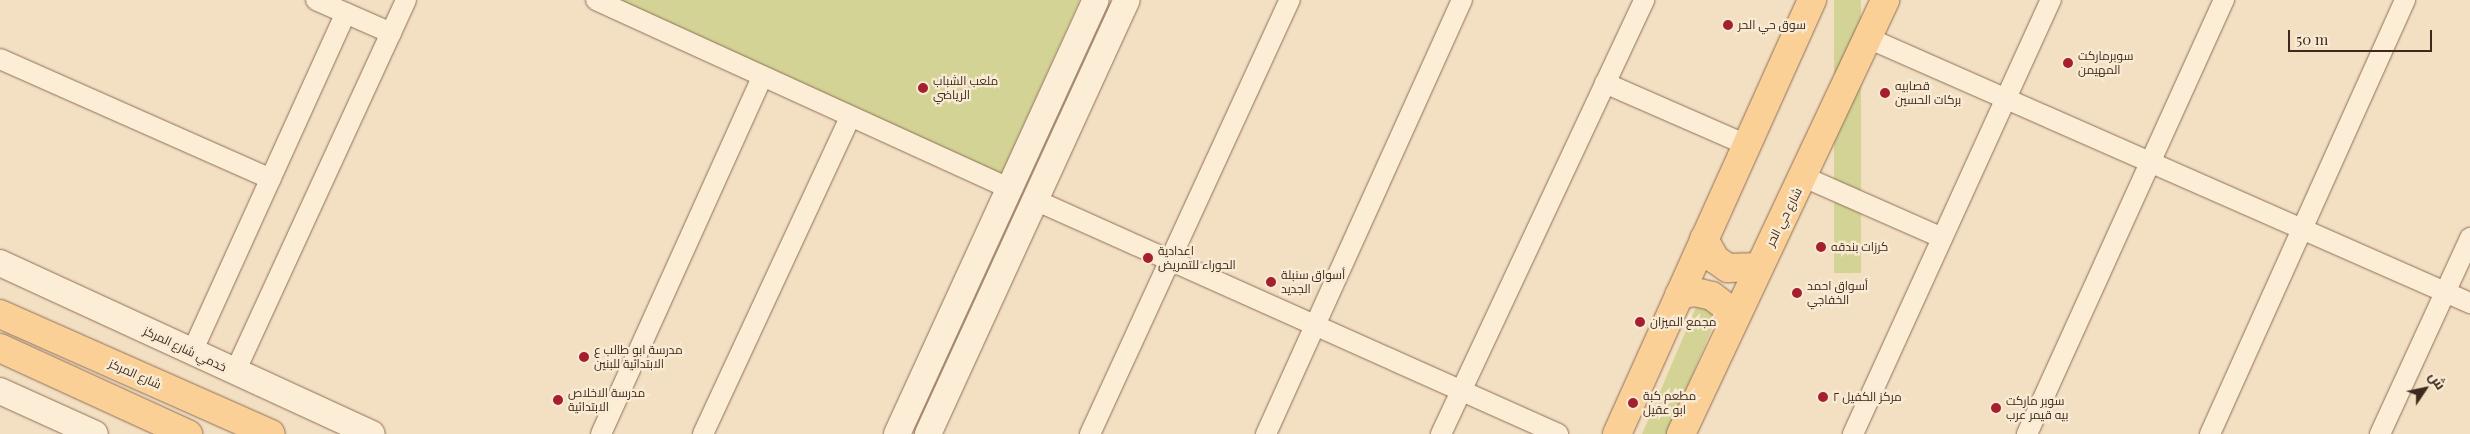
<!DOCTYPE html>
<html>
<head>
<meta charset="utf-8">
<style>
	body { margin:0 }
	#map { position:relative; width:2470px; height:434px; overflow:hidden; background:#f3dfc2; font-family:"Playfair Display",Cairo,serif }
	div>[style] { position:absolute }
	.green>* { inset:0; background:#d2d395; transform-origin:0 0 }
	.roads { filter:drop-shadow(0 0 1px #8f6f57) drop-shadow(0 0 1px #8f6f57) }
	.minor>* { height:20px; margin:-10px; padding:0 10px; transform-origin:10px; border-radius:10px; background:#fcedd7 }
	.tertiary>* { height:26px; margin:-13px; padding:0 13px; transform-origin:13px; border-radius:13px; background:#fcedd7 }
	.primary>* { height:28px; margin:-14px; padding:0 14px; transform-origin:14px; border-radius:14px; background:#fad096 }
	.dots>* { width:14px; height:14px; translate:-50% -50%; box-sizing:border-box; border:2px solid #f9ead3; border-radius:50% }
	span { translate:-50% -50%; white-space:nowrap; text-align:center; line-height:1.15; -webkit-text-stroke:4.5px #f9ead3; paint-order:stroke }
	.poi-label { font-size:12px; color:#3e291d }
	.left { translate:0 -50%; text-align:left }
	.street-label { font-size:12px; color:#3e291d }
	.north { position:absolute; left:2400px; top:364px; width:50px; height:50px; -webkit-text-stroke:4px #f9ead3; paint-order:stroke; rotate:56deg; font-size:14px; font-weight:700; line-height:20px; text-align:center; color:#3e291d }
	.north::after { content:''; display:block; margin:auto; width:18px; height:22px; background:#3e291d; clip-path:polygon(50% 0,100% 100%,50% 72%,0 100%) }
	.scale { position:absolute; left:2288px; top:30px; width:144px; height:22px; box-sizing:border-box; border:2px solid #3e291d; border-top:0; padding-left:6px; font-size:15px; line-height:18px; white-space:nowrap; color:#3e291d; -webkit-text-stroke:4px #f9ead3; paint-order:stroke }
</style>
</head>
<body>
<div id="map">
	<div class="green">
		<div style="clip-path:polygon(614px 0,1080px 0,1000px 177px)"></div>
		<div style="left:1834px;top:0;width:27px;height:273px"></div>
		<div style="left:1699px;top:300px;width:23px;height:147px;rotate:23deg"></div>
	</div>
	<div class="roads">
		<div class="minor">
			<div style="left:316px;top:0;width:82px;rotate:23.7deg"></div>
			<div style="left:596px;top:0;width:452px;rotate:24.5deg"></div>
			<div style="left:1868px;top:38px;width:658px;rotate:23.76deg"></div>
			<div style="left:0;top:59px;width:296px;rotate:23.9deg"></div>
			<div style="left:1605px;top:83px;width:155px;rotate:23.6deg"></div>
			<div style="left:1804px;top:177px;width:151px;rotate:23.8deg"></div>
			<div style="left:1035px;top:200px;width:573px;rotate:24.1deg"></div>
			<div style="left:192px;top:352px;width:372px;rotate:-65.6deg"></div>
			<div style="left:235px;top:372px;width:409px;rotate:-65.3deg"></div>
			<div style="left:601px;top:434px;width:391px;rotate:-65.7deg"></div>
			<div style="left:703px;top:434px;width:349px;rotate:-65.1deg"></div>
			<div style="left:1090px;top:434px;width:478px;rotate:-65.3deg"></div>
			<div style="left:1266px;top:434px;width:476px;rotate:-65.7deg"></div>
			<div style="left:1441px;top:434px;width:479px;rotate:-64.9deg"></div>
			<div style="left:1853px;top:434px;width:477px;rotate:-65.5deg"></div>
			<div style="left:2027px;top:434px;width:477px;rotate:-65.6deg"></div>
			<div style="left:2210px;top:434px;width:476px;rotate:-65.8deg"></div>
			<div style="left:2380px;top:434px;width:216px;rotate:-65.3deg"></div>
		</div>
		<div class="tertiary">
			<div style="left:0;top:263px;width:409px;rotate:24.7deg"></div>
			<div style="left:0;top:391px;width:104px;rotate:24.4deg"></div>
			<div style="left:897px;top:434px;width:477px;rotate:-65.4deg"></div>
			<div style="left:928px;top:434px;width:477px;rotate:-65.4deg"></div>
		</div>
		<div class="primary">
			<div style="left:1704px;top:239px;width:23px;rotate:61deg"></div>
			<div style="left:1715px;top:259px;width:16px;rotate:35deg"></div>
			<div style="left:1728px;top:268px;width:31px;rotate:-2deg"></div>
			<div style="left:1679px;top:295px;width:16px;rotate:-11deg"></div>
			<div style="left:1695px;top:292px;width:17px;rotate:13deg"></div>
			<div style="left:1712px;top:296px;width:16px;rotate:38deg"></div>
			<div style="left:1725px;top:306px;width:17px;rotate:65deg"></div>
			<div style="left:0;top:314px;width:296px;rotate:23.9deg"></div>
			<div style="left:0;top:348px;width:207px;rotate:24.6deg"></div>
			<div style="left:1617px;top:434px;width:476px;rotate:-65.8deg"></div>
			<div style="left:1681px;top:434px;width:480px;rotate:-64.8deg"></div>
		</div>
	</div>
	<div class="dots">
		<div style="left:1728px;top:25px;background:#a5202f"></div>
		<div style="left:2068px;top:63px;background:#a5202f"></div>
		<div style="left:923px;top:88px;background:#a5202f"></div>
		<div style="left:1885px;top:93px;background:#a5202f"></div>
		<div style="left:1821px;top:247px;background:#a5202f"></div>
		<div style="left:1148px;top:258px;background:#a5202f"></div>
		<div style="left:1271px;top:282px;background:#a5202f"></div>
		<div style="left:1797px;top:293px;background:#a5202f"></div>
		<div style="left:1640px;top:322px;background:#a5202f"></div>
		<div style="left:584px;top:357px;background:#a5202f"></div>
		<div style="left:1823px;top:397px;background:#a5202f"></div>
		<div style="left:558px;top:400px;background:#a5202f"></div>
		<div style="left:1633px;top:403px;background:#a5202f"></div>
		<div style="left:1996px;top:408px;background:#a5202f"></div>
	</div>
	<div class="poi-label">
		<span class="left" style="left:1738px;top:25px">سوق حي الحر</span>
		<span class="left" style="left:2078px;top:63px">سوبرماركت<br>المهيمن</span>
		<span class="left" style="left:933px;top:88px">ملعب الشباب<br>الرياضي</span>
		<span class="left" style="left:1895px;top:93px">قصابيه<br>بركات الحسين</span>
		<span class="left" style="left:1831px;top:247px">كرزات بندقه</span>
		<span class="left" style="left:1158px;top:258px">اعدادية<br>الحوراء للتمريض</span>
		<span class="left" style="left:1281px;top:282px">أسواق سنبلة<br>الجديد</span>
		<span class="left" style="left:1807px;top:293px">أسواق احمد<br>الخفاجي</span>
		<span class="left" style="left:1650px;top:322px">مجمع الميزان</span>
		<span class="left" style="left:594px;top:357px">مدرسة ابو طالب ع<br>الابتدائية للبنين</span>
		<span class="left" style="left:568px;top:400px">مدرسة الاخلاص<br>الابتدائية</span>
		<span class="left" style="left:1643px;top:403px">مطعم كبة<br>ابو عقيل</span>
		<span class="left" style="left:1833px;top:397px">مركز الكفيل ٢</span>
		<span class="left" style="left:2006px;top:408px">سوبر ماركت<br>بيه قيمر عرب</span>
	</div>
	<div class="street-label">
		<span style="left:1784px;top:217px;rotate:-63deg">شارع حي الحر</span>
		<span style="left:185px;top:349px;rotate:25deg">خدمي شارع المركز</span>
		<span style="left:135px;top:374px;rotate:24deg">شارع المركز</span>
	</div>
	<div class="north">ش</div>
	<div class="scale">50 m</div>
</div>
</body>
</html>
